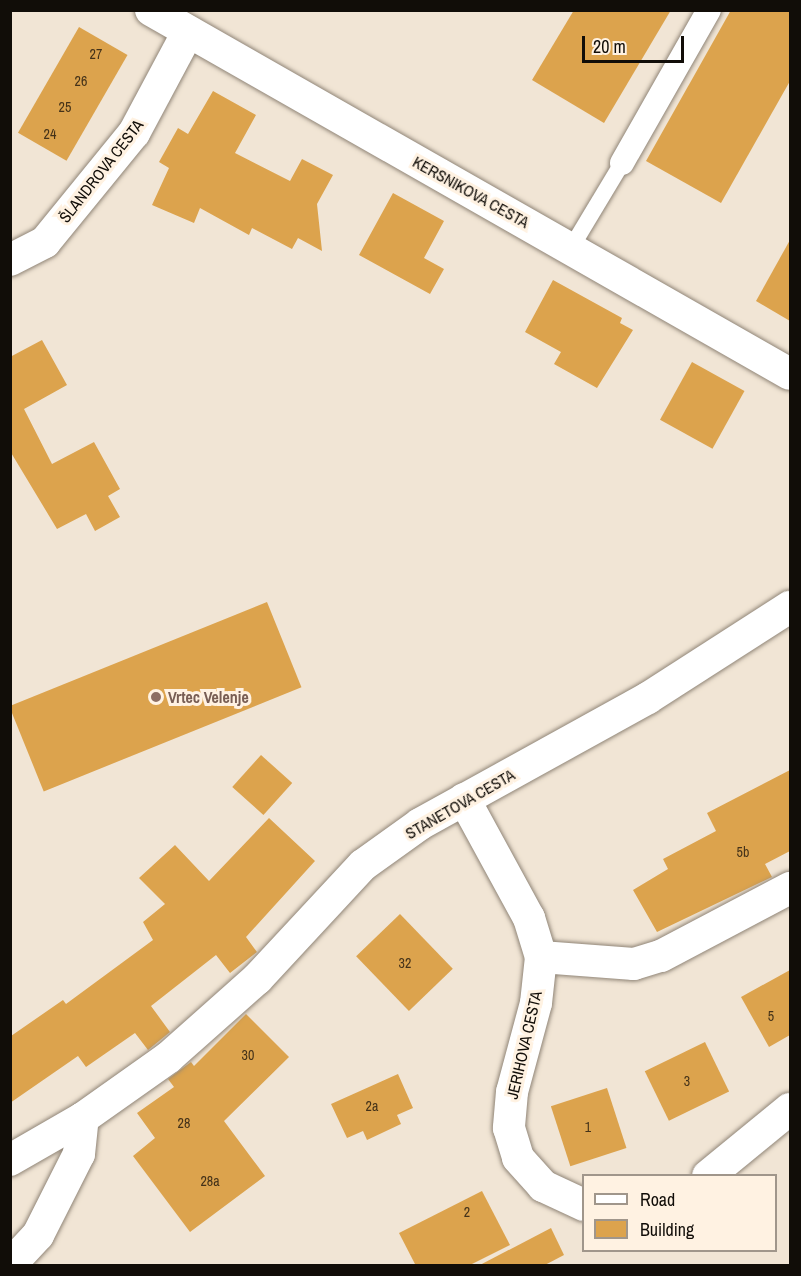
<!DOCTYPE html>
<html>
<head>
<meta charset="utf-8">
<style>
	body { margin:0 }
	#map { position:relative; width:801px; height:1276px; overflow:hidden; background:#f1e5d5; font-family:"Archivo Narrow",sans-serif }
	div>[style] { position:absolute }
	.building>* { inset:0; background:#dca34d; transform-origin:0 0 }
	.roads { filter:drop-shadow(0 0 2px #908577) drop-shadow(0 0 2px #908577) }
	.service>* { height:16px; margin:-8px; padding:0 8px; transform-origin:8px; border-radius:8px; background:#fff }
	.pedestrian>* { height:24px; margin:-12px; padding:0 12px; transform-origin:12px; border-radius:12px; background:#fff }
	.minor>* { height:32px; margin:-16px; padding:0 16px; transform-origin:16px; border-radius:16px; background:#fff }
	.dots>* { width:16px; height:16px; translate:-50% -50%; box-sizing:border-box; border:3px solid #fff2e2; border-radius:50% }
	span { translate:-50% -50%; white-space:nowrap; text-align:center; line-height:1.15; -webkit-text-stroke:6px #fff2e2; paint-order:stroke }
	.number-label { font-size:14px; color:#443219 }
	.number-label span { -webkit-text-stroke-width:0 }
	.street-label { font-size:16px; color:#110d08 }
	.education-label { font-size:16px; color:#785e54; font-weight:700 }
	.left { translate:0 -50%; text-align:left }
	.frame { position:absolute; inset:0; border:12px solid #110d08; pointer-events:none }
	.legend { position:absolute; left:582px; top:1174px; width:195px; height:78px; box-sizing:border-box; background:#fff2e2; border:2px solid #a0968b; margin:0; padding:8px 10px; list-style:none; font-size:18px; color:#110d08 }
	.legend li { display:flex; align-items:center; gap:12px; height:30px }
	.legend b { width:30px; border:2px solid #a0968b }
	.scale { position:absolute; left:582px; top:36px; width:102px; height:27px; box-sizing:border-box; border:3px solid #110d08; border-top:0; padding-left:8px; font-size:18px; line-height:21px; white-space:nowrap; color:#110d08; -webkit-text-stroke:4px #fff2e2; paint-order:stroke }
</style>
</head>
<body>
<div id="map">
	<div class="building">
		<div style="clip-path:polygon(574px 10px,671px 10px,604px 123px,532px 80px)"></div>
		<div style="clip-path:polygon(731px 10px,790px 10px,790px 81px,721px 203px,646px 161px)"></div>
		<div style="left:79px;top:27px;width:56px;height:122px;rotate:30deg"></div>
		<div style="clip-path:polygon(213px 91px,256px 115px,235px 153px,290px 181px,302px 159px,333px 175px,317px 204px,322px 251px,298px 238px,292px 249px,252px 228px,249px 235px,200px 208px,194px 223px,152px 205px,169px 168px,159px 162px,178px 128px,188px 134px)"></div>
		<div style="clip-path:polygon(393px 193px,444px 221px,424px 258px,444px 269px,430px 294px,359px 255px)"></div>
		<div style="clip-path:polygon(790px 240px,790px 321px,756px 301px)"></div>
		<div style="clip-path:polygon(553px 280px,622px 318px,620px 323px,633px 330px,597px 388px,554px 364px,561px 352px,525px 332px)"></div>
		<div style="clip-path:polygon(42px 340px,67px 385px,24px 409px,52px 464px,94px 442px,120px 489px,108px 496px,120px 517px,95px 531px,86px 514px,57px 529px,10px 451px,10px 357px)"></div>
		<div style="left:692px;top:362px;width:60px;height:66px;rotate:29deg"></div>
		<div style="left:267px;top:602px;width:92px;height:278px;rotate:68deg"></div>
		<div style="left:261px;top:755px;width:42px;height:43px;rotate:42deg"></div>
		<div style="clip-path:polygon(790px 770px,790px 851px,765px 864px,772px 877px,657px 932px,633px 890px,668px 869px,663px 859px,716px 831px,707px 813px)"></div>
		<div style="clip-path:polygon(269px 818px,315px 861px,246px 937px,257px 952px,230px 973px,216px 955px,151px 1006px,170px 1032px,148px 1050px,135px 1033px,86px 1067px,78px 1056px,10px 1103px,11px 1036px,63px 1000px,66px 1004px,153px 940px,143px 922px,165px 904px,139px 878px,175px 845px,209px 881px)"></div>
		<div style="left:400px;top:914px;width:76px;height:61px;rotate:46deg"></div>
		<div style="clip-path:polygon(790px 970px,790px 1035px,769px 1047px,741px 997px)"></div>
		<div style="clip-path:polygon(246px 1014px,289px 1057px,224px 1121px,265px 1176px,190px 1232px,133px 1156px,155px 1138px,137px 1113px,174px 1087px,168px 1079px,191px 1062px,194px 1066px)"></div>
		<div style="left:705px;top:1042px;width:55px;height:67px;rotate:64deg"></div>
		<div style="clip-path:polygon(398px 1074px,413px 1108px,397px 1115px,401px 1124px,367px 1140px,363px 1131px,347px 1138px,331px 1104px)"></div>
		<div style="left:607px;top:1088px;width:63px;height:59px;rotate:72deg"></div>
		<div style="clip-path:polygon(482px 1191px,510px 1245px,468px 1266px,416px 1266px,399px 1233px)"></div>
		<div style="clip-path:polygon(551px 1228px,564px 1255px,543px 1266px,478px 1266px)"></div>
	</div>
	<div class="roads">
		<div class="service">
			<div style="left:571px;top:248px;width:99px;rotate:-59deg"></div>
		</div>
		<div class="pedestrian">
			<div style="left:622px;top:163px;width:176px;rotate:-60.4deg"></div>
		</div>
		<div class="minor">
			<div style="left:151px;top:10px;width:735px;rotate:29.67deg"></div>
			<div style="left:10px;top:260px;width:39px;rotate:-27deg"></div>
			<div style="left:45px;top:242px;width:141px;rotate:-50.8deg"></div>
			<div style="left:134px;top:133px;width:115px;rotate:-61.9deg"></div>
			<div style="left:464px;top:799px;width:136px;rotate:61.4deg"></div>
			<div style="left:529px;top:918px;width:41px;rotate:72.9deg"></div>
			<div style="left:541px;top:957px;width:46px;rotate:96.2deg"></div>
			<div style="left:536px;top:1003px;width:92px;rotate:105.1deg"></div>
			<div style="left:512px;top:1092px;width:36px;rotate:95deg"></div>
			<div style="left:509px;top:1128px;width:31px;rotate:73deg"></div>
			<div style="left:518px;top:1158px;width:38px;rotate:48deg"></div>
			<div style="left:543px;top:1186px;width:45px;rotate:24.9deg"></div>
			<div style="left:541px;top:957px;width:93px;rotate:4.3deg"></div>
			<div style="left:634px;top:964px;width:28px;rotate:-17deg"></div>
			<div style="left:661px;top:956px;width:146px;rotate:-27.8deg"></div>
			<div style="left:10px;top:1160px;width:84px;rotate:-29.9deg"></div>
			<div style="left:83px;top:1118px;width:105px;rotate:-35.3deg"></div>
			<div style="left:169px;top:1057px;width:118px;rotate:-41.6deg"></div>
			<div style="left:257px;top:979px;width:156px;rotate:-47.1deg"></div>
			<div style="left:363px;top:865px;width:70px;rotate:-35.7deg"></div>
			<div style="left:420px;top:824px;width:260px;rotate:-28.9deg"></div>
			<div style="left:648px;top:698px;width:169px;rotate:-32.7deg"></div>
			<div style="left:708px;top:1176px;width:106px;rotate:-39.3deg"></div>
			<div style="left:10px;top:1265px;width:41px;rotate:-47deg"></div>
			<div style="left:38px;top:1235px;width:91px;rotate:-63.2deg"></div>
			<div style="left:79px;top:1154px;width:36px;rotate:-84deg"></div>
		</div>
	</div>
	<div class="dots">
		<div style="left:156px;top:697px;background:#8d6e63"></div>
	</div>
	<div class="number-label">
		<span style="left:96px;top:54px">27</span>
		<span style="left:81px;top:81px">26</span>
		<span style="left:65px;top:107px">25</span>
		<span style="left:50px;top:134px">24</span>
		<span style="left:743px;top:852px">5b</span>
		<span style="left:405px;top:963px">32</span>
		<span style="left:771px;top:1016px">5</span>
		<span style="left:248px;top:1055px">30</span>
		<span style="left:687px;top:1081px">3</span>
		<span style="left:372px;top:1106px">2a</span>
		<span style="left:184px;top:1123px">28</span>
		<span style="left:588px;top:1127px">1</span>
		<span style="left:210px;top:1181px">28a</span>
		<span style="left:467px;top:1212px">2</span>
	</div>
	<div class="street-label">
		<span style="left:101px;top:171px;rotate:-52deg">ŠLANDROVA CESTA</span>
		<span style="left:471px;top:192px;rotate:29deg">KERSNIKOVA CESTA</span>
		<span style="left:460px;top:804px;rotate:-30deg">STANETOVA CESTA</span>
		<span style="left:524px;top:1045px;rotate:-77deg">JERIHOVA CESTA</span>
	</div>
	<div class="education-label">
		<span class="left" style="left:168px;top:697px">Vrtec Velenje</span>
	</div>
	<div class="frame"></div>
	<ul class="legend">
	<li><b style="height:8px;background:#fff"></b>Road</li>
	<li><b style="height:16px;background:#dca34d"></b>Building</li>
	</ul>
	<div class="scale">20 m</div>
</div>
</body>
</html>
